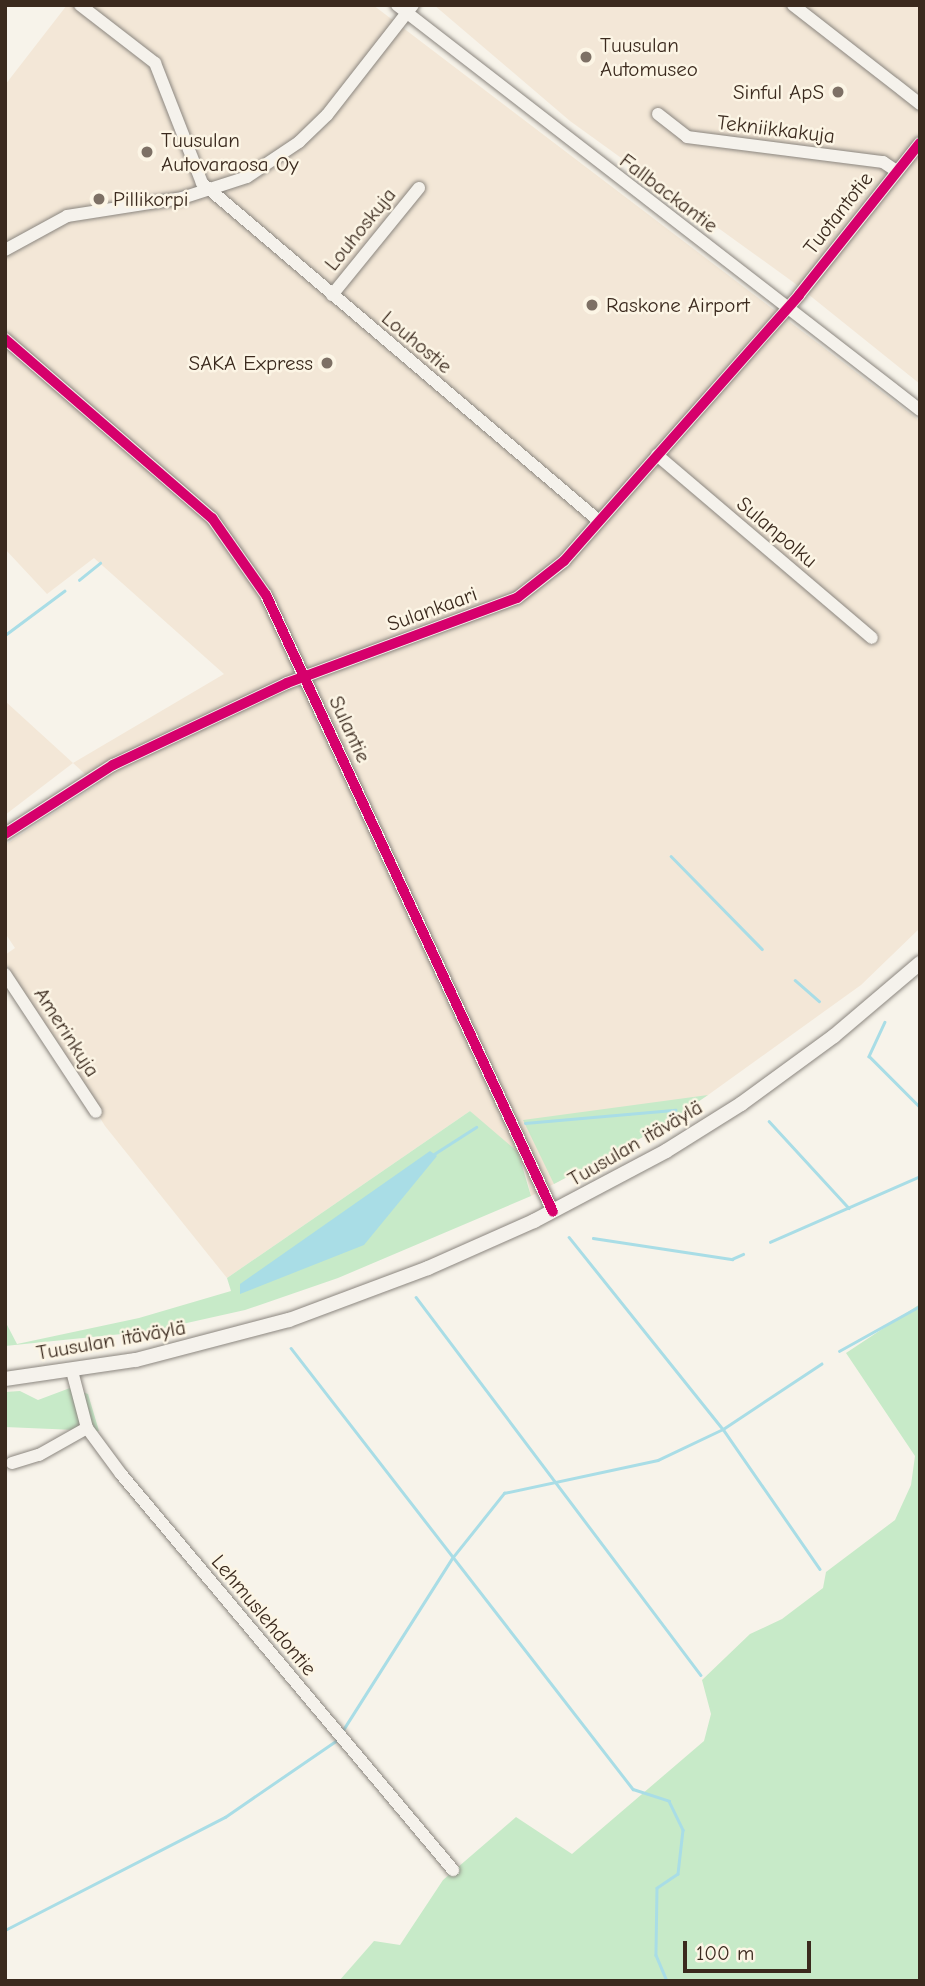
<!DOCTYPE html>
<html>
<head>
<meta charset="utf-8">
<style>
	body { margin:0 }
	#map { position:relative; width:925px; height:1986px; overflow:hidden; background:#f7f3ea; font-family:"Comic Neue",sans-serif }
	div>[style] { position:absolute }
	.built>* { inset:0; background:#f3e7d7 }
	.green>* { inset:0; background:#c7eac8 }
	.water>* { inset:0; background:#a9dde6 }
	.stream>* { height:2.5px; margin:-1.25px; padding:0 1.25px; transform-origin:1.25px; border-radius:1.25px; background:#a9dde6 }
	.roads { filter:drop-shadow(0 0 2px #8b867f) drop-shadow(0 0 2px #8b867f) }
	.minor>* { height:12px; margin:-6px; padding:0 6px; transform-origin:6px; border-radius:6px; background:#f5f2ec }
	.major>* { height:14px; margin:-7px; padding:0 7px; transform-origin:7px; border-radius:7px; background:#f5f2ec }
	.cycleway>* { height:10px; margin:-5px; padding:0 5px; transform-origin:5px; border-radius:5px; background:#d6006c }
	.dots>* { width:19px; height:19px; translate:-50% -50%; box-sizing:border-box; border:4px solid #fcf5e5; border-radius:50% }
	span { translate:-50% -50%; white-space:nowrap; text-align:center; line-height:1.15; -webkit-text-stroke:5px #fcf5e5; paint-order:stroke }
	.poi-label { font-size:21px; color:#3b2a1e }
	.left { translate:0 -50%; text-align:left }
	.right { translate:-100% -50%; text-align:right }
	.street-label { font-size:21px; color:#3b2a1e }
	.frame { position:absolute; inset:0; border:7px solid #3b2a1e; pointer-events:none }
	.scale { position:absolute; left:683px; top:1941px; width:128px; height:32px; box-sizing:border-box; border:4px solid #3b2a1e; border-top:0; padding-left:9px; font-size:21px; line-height:24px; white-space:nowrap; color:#3b2a1e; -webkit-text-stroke:5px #fcf5e5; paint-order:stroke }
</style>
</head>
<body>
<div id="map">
	<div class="built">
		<div style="clip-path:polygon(67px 5px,373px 5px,920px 421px,920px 928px,861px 985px,708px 1095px,658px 1129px,531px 1196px,524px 1166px,470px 1111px,227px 1278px,105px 1126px,5px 962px,5px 955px,15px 948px,5px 933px,5px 845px,97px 785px,73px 763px,5px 815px,5px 701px,73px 763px,224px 674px,94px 558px,47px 594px,5px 549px,5px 85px)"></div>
		<div style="clip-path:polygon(434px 5px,920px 5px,920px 384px,793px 282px,570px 121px)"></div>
	</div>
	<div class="green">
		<div style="clip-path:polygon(708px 1095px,658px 1129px,554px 1184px,523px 1120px)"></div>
		<div style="clip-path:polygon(470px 1111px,518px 1152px,531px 1196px,338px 1278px,245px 1310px,151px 1331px,5px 1346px,5px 1321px,17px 1344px,139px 1318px,231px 1291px,227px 1278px)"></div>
		<div style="clip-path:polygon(920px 1304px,920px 1981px,339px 1981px,374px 1941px,400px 1945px,443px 1880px,516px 1817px,572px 1854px,704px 1741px,711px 1714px,702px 1680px,750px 1634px,782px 1619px,823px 1588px,826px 1572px,895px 1520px,911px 1485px,915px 1456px,846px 1353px)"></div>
		<div style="clip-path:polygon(70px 1388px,88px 1394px,99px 1431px,5px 1427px,5px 1392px,20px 1391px,38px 1400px)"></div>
	</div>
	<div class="water">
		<div style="clip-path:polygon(430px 1151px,437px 1156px,364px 1245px,240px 1294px,240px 1284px)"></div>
	</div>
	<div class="stream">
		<div style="left:79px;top:580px;width:27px;rotate:-39deg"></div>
		<div style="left:5px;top:635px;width:74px;rotate:-36.7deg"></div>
		<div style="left:671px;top:856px;width:130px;rotate:45.6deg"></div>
		<div style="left:795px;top:980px;width:32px;rotate:41deg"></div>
		<div style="left:885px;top:1022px;width:38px;rotate:115deg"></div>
		<div style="left:869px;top:1056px;width:72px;rotate:45deg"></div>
		<div style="left:769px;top:1121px;width:118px;rotate:47.4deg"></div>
		<div style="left:525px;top:1123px;width:151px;rotate:-5deg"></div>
		<div style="left:434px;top:1154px;width:50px;rotate:-32.7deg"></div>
		<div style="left:569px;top:1237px;width:246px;rotate:51.3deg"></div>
		<div style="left:723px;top:1429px;width:170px;rotate:55.3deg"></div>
		<div style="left:593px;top:1238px;width:141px;rotate:8.6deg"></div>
		<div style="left:732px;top:1259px;width:12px;rotate:-24deg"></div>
		<div style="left:770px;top:1242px;width:164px;rotate:-23.7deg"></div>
		<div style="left:416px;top:1297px;width:473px;rotate:53deg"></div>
		<div style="left:291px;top:1348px;width:558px;rotate:52.21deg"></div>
		<div style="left:633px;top:1789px;width:38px;rotate:18deg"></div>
		<div style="left:669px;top:1801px;width:32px;rotate:64deg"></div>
		<div style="left:683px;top:1830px;width:44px;rotate:96.5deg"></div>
		<div style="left:678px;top:1874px;width:25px;rotate:146deg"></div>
		<div style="left:657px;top:1888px;width:67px;rotate:90.9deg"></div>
		<div style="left:656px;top:1955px;width:28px;rotate:67deg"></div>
		<div style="left:839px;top:1351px;width:93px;rotate:-29.1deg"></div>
		<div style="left:343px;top:1730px;width:205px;rotate:-57.6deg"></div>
		<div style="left:453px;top:1557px;width:82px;rotate:-51.4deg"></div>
		<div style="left:504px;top:1493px;width:157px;rotate:-12.1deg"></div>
		<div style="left:658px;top:1460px;width:72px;rotate:-25.5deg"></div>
		<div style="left:723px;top:1429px;width:118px;rotate:-33.6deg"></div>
		<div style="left:5px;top:1930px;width:247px;rotate:-27.2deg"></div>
		<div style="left:225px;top:1817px;width:136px;rotate:-34.5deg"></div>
	</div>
	<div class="roads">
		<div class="minor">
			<div style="left:80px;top:5px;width:95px;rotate:37.7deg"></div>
			<div style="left:155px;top:63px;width:129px;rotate:68.6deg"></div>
			<div style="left:202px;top:183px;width:521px;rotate:40.41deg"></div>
			<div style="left:397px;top:5px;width:661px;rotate:37.75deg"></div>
			<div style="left:793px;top:5px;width:161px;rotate:37.9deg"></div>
			<div style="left:658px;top:114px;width:37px;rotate:38deg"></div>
			<div style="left:687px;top:137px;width:198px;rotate:7.3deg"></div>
			<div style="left:883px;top:162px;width:14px;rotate:34deg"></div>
			<div style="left:5px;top:250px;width:71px;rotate:-28.7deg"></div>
			<div style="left:67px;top:216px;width:116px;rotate:-8.9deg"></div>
			<div style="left:182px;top:198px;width:68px;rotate:-17.9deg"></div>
			<div style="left:247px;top:177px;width:63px;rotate:-33.9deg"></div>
			<div style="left:299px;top:142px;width:39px;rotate:-44deg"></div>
			<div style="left:327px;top:115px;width:140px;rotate:-52deg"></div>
			<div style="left:332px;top:295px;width:138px;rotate:-50.9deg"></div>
			<div style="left:5px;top:339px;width:274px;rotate:40.9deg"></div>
			<div style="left:212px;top:518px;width:94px;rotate:55deg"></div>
			<div style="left:266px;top:595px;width:680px;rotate:65.05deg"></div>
			<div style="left:657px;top:455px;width:282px;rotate:40.4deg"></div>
			<div style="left:5px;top:834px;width:128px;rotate:-32.6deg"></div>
			<div style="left:113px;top:765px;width:192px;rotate:-25.2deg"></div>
			<div style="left:287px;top:683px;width:245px;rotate:-20.3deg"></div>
			<div style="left:517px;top:598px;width:60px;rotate:-38.2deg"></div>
			<div style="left:564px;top:561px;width:355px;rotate:-48.5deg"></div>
			<div style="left:799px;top:295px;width:194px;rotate:-51.5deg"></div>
			<div style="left:5px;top:974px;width:165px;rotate:56.6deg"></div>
			<div style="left:72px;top:1371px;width:59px;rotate:75.3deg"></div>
			<div style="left:87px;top:1428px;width:57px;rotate:53.5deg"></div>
			<div style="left:121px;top:1474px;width:517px;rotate:50.02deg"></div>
			<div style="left:12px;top:1463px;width:28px;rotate:-17deg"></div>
			<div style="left:39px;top:1455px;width:55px;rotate:-29.4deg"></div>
		</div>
		<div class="major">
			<div style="left:5px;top:1379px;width:132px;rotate:-8.3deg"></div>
			<div style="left:136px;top:1360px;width:158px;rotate:-14.7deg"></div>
			<div style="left:289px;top:1320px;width:148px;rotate:-20.5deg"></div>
			<div style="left:428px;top:1268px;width:116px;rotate:-23.9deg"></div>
			<div style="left:534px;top:1221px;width:149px;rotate:-27.9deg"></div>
			<div style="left:666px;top:1151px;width:89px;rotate:-32.1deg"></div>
			<div style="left:741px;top:1104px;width:115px;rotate:-36.2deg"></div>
			<div style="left:834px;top:1036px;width:113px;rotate:-40.3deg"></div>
		</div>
	</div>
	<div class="cycleway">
		<div style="left:5px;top:339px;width:274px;rotate:40.9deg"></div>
		<div style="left:212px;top:518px;width:94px;rotate:55deg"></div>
		<div style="left:266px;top:595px;width:680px;rotate:65.05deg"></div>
		<div style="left:5px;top:834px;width:128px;rotate:-32.6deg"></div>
		<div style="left:113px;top:765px;width:192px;rotate:-25.2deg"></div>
		<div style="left:287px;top:683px;width:245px;rotate:-20.3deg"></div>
		<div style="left:517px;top:598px;width:60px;rotate:-38.2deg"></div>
		<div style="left:564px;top:561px;width:355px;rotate:-48.5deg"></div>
		<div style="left:799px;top:295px;width:194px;rotate:-51.5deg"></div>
	</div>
	<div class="dots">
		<div style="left:586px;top:57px;background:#7d7065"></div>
		<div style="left:838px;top:92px;background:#7d7065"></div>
		<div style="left:147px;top:152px;background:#7d7065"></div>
		<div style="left:99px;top:199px;background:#7d7065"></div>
		<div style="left:592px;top:305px;background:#7d7065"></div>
		<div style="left:327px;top:363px;background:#7d7065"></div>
	</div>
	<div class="poi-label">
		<span class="left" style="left:600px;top:57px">Tuusulan<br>Automuseo</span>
		<span class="right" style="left:824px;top:92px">Sinful ApS</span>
		<span class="left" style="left:161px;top:152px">Tuusulan<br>Autovaraosa Oy</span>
		<span class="left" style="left:113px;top:199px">Pillikorpi</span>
		<span class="left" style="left:606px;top:305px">Raskone Airport</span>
		<span class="right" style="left:313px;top:363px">SAKA Express</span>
	</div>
	<div class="street-label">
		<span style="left:776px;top:129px;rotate:7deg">Tekniikkakuja</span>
		<span style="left:669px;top:193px;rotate:37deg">Fallbackantie</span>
		<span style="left:838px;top:213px;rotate:-52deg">Tuotantotie</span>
		<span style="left:360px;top:229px;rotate:-51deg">Louhoskuja</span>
		<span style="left:417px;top:342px;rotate:40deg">Louhostie</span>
		<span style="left:777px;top:532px;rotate:40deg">Sulanpolku</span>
		<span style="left:432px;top:609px;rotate:-20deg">Sulankaari</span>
		<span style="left:350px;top:729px;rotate:65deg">Sulantie</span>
		<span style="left:67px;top:1032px;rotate:57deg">Amerinkuja</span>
		<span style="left:635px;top:1143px;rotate:-30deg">Tuusulan itäväylä</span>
		<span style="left:111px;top:1340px;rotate:-10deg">Tuusulan itäväylä</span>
		<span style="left:264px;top:1615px;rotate:50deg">Lehmuslehdontie</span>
	</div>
	<div class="frame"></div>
	<div class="scale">100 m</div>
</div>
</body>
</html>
